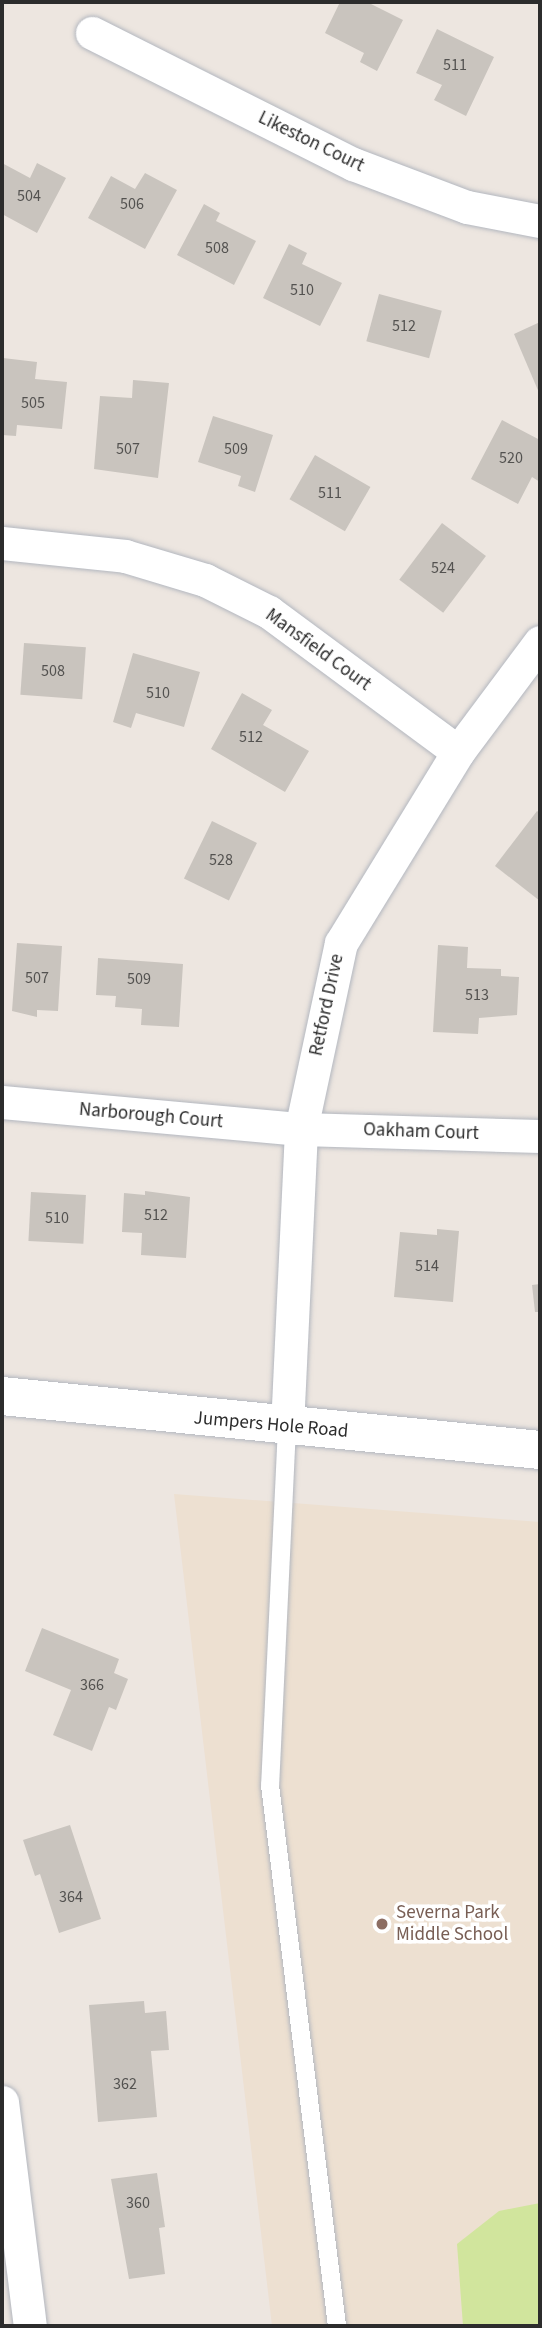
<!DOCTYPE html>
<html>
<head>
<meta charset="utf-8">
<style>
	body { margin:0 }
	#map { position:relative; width:542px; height:2328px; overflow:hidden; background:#ede6e0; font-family:"Source Sans 3",sans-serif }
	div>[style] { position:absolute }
	.education>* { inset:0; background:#ede0d1 }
	.pitch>* { inset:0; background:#d1e59d }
	.building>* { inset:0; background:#c9c4be; transform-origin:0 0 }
	.roads { filter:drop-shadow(0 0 2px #b3b7bf) drop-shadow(0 0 2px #b3b7bf) }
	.service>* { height:18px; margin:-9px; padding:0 9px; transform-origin:9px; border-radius:9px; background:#fff }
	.minor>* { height:33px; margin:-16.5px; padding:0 16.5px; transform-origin:16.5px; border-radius:16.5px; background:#fff }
	.secondary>* { height:38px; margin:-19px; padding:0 19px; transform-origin:19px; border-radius:19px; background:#fff }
	.dots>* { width:19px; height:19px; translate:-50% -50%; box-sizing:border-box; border:4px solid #fff; border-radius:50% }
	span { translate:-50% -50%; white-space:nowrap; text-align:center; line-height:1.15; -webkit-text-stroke:7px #fff; paint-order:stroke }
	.number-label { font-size:16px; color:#535250 }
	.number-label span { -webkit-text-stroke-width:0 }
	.street-label { font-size:19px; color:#2c2c2c }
	.education-label { font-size:19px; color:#785e54 }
	.left { translate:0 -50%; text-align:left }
	.frame { position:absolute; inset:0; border:4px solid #2c2c2c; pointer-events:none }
</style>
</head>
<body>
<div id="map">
	<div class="education">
		<div style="clip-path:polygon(174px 1494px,540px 1522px,540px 2326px,272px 2326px)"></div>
	</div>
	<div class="pitch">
		<div style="clip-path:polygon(540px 2203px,540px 2326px,463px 2326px,457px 2244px,499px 2211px)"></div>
	</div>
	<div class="building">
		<div style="clip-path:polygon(340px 2px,367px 2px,403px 20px,377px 71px,360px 62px,364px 53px,325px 33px)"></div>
		<div style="clip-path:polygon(437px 29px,494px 57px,466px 116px,434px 100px,442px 85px,416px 73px)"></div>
		<div style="clip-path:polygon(2px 163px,30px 178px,37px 163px,66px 178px,37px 233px,2px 214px)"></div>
		<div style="clip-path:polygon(145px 173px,177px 190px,145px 249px,88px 218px,111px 176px,135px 189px)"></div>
		<div style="clip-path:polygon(204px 204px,220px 213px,216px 221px,256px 241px,234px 285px,177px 255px)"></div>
		<div style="clip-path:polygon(289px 244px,307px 253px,302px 264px,342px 283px,320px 326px,263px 298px)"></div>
		<div style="left:379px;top:294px;width:65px;height:49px;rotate:15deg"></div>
		<div style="clip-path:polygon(540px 322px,540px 395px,514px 334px)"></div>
		<div style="clip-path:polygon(3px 358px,37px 362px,35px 379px,67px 382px,62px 429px,17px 425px,16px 436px,2px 435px)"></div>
		<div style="clip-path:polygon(133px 380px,169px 383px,158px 478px,94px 469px,100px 396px,132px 398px)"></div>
		<div style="clip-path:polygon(213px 416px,273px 435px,255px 492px,238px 486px,241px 476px,198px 462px)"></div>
		<div style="clip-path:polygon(502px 420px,540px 440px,540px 482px,532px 477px,518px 504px,471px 479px)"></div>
		<div style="left:315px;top:455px;width:64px;height:51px;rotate:30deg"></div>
		<div style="left:442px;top:523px;width:55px;height:71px;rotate:37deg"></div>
		<div style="left:24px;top:643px;width:62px;height:52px;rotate:4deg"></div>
		<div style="clip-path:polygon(133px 653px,200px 672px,184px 727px,136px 713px,131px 728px,113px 722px)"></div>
		<div style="clip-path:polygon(242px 693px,272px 710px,263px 725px,309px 751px,285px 792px,211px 749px)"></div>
		<div style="clip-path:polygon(537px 811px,540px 813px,540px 901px,495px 866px)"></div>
		<div style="left:212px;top:821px;width:50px;height:64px;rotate:26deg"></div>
		<div style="clip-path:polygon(17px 943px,62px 946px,58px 1011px,37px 1010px,37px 1017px,12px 1011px)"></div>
		<div style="clip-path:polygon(438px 945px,468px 947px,467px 968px,501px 969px,501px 976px,519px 977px,517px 1015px,479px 1018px,478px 1034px,433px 1032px)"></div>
		<div style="clip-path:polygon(98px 958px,183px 964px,179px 1027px,141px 1025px,142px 1009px,115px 1007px,116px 996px,96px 995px)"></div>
		<div style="clip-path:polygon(145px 1191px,190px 1197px,186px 1258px,141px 1255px,142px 1233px,122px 1232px,124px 1193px,145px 1195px)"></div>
		<div style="left:31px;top:1192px;width:55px;height:49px;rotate:3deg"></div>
		<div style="clip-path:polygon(437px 1229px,459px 1231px,453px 1302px,394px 1297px,400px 1232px,437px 1235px)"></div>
		<div style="clip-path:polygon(540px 1284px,540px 1312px,535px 1312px,532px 1285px)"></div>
		<div style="clip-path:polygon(42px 1628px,119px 1659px,114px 1673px,128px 1679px,116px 1710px,109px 1707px,92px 1751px,53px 1735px,71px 1690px,25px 1671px)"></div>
		<div style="clip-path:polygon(70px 1825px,101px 1919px,59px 1933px,40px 1874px,35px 1876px,23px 1840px)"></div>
		<div style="clip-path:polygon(144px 2001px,145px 2013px,166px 2011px,169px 2050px,151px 2051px,157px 2117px,98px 2122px,89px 2005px)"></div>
		<div style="clip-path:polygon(157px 2173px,165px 2227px,159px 2228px,165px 2274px,129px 2279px,111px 2179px)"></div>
	</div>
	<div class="roads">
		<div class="service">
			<div style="left:287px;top:1427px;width:358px;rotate:92.7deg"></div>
			<div style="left:270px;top:1785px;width:545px;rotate:82.94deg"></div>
		</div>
		<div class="minor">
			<div style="left:92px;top:33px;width:292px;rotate:26.7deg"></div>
			<div style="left:353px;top:164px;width:122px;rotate:20.7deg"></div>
			<div style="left:467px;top:207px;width:74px;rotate:10.9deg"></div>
			<div style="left:2px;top:543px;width:124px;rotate:6deg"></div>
			<div style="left:125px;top:556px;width:84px;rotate:16.7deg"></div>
			<div style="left:205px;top:580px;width:72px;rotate:26.6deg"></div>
			<div style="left:269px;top:612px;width:235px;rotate:36.5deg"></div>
			<div style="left:2px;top:1102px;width:300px;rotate:5.2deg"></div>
			<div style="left:301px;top:1129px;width:239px;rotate:1.7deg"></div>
			<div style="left:287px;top:1427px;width:298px;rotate:-87.3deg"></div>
			<div style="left:301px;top:1129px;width:190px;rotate:-77.9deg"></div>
			<div style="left:341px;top:943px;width:224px;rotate:-58.5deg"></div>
			<div style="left:458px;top:752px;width:137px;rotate:-53.3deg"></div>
			<div style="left:2px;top:2102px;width:226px;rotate:82.9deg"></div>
		</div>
		<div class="secondary">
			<div style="left:2px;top:1396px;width:541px;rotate:5.73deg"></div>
		</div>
	</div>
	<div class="dots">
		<div style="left:382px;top:1924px;background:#8d6e63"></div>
	</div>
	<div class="number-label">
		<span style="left:455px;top:65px">511</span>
		<span style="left:29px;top:196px">504</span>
		<span style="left:132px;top:204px">506</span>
		<span style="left:217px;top:248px">508</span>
		<span style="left:302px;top:290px">510</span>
		<span style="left:404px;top:326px">512</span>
		<span style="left:33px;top:403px">505</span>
		<span style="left:128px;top:449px">507</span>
		<span style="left:236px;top:449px">509</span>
		<span style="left:511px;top:458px">520</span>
		<span style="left:330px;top:493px">511</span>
		<span style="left:443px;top:568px">524</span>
		<span style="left:53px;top:671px">508</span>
		<span style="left:158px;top:693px">510</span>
		<span style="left:251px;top:737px">512</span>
		<span style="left:221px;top:860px">528</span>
		<span style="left:37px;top:978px">507</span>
		<span style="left:139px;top:979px">509</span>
		<span style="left:477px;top:995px">513</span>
		<span style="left:156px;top:1215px">512</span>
		<span style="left:57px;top:1218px">510</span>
		<span style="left:427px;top:1266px">514</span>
		<span style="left:92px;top:1685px">366</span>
		<span style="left:71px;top:1897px">364</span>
		<span style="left:125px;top:2084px">362</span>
		<span style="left:138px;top:2203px">360</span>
	</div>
	<div class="street-label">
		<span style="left:311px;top:142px;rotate:26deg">Likeston Court</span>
		<span style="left:318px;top:650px;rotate:36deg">Mansfield Court</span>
		<span style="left:327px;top:1005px;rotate:-78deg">Retford Drive</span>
		<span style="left:151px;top:1116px;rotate:5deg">Narborough Court</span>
		<span style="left:421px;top:1132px;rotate:2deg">Oakham Court</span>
		<span style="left:271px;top:1425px;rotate:5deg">Jumpers Hole Road</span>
	</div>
	<div class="education-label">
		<span class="left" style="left:396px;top:1924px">Severna Park<br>Middle School</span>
	</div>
	<div class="frame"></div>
</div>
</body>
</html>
